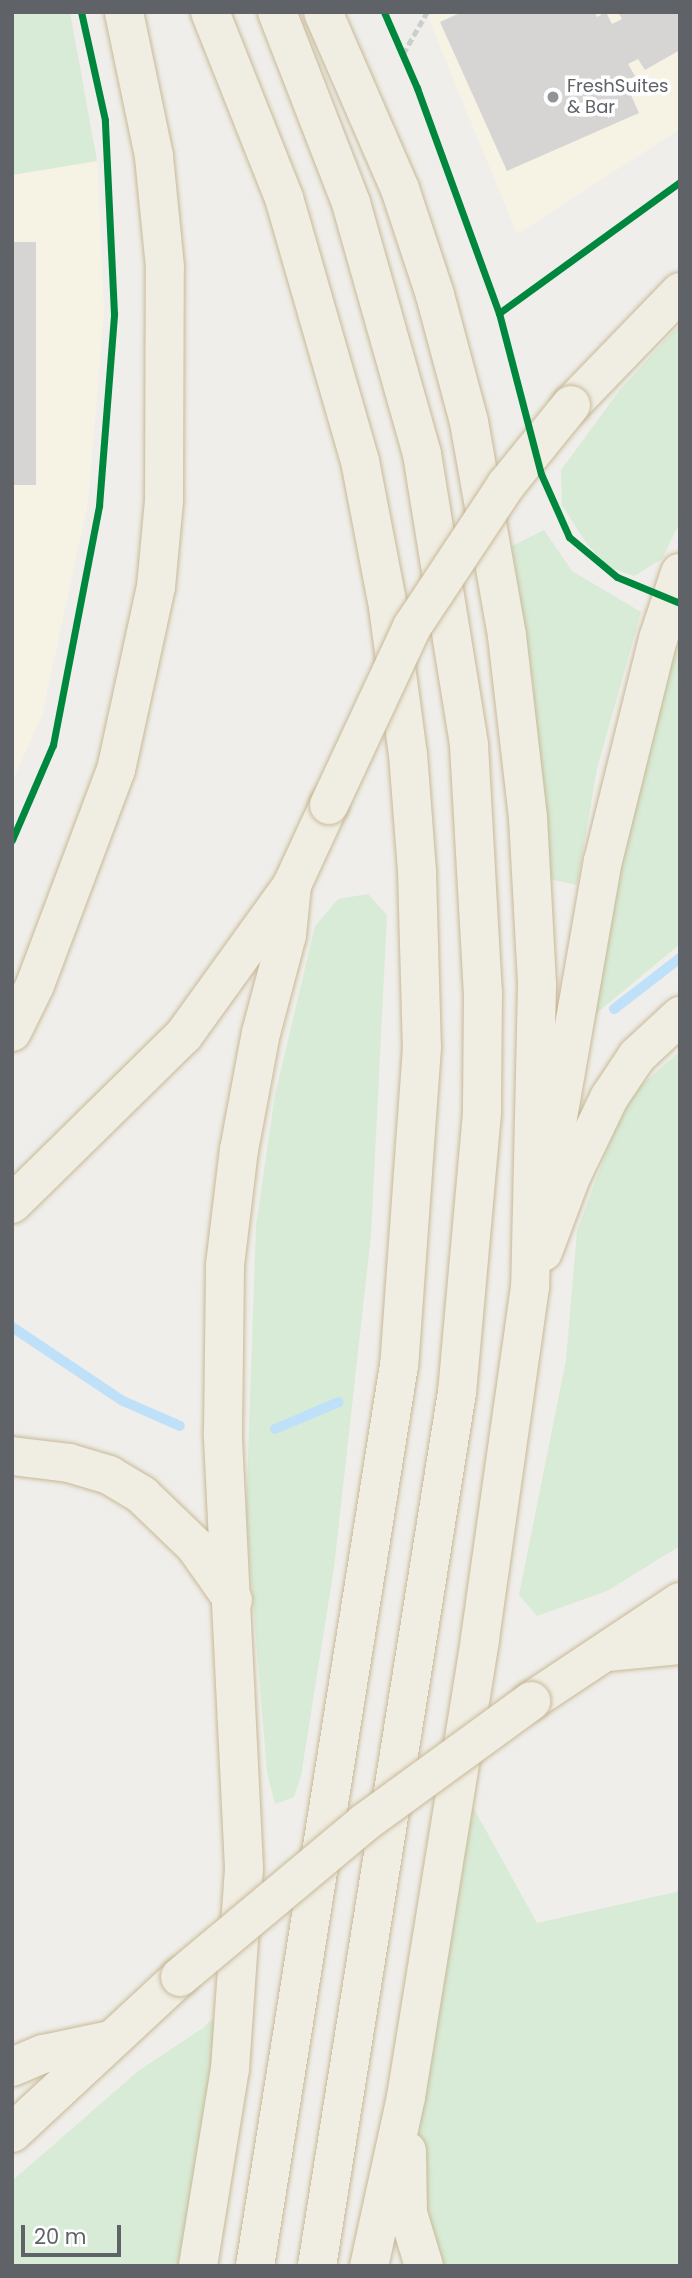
<!DOCTYPE html>
<html>
<head>
<meta charset="utf-8">
<style>
	body { margin:0 }
	#map { position:relative; width:692px; height:2278px; overflow:hidden; background:#efeeea; font-family:Poppins,sans-serif }
	div>[style] { position:absolute }
	.commercial>* { inset:0; background:#f7f3e4 }
	.green>* { inset:0; background:#d8ebd6 }
	.stream>* { height:10px; margin:-5px; padding:0 5px; transform-origin:5px; border-radius:5px; background:#bfe0f9 }
	.building>* { inset:0; background:#d6d5d3; transform-origin:0 0 }
	.path>* { height:4.5px; margin-top:-2.25px; transform-origin:0; background:repeating-linear-gradient(90deg,#cacfcc 0 7px,transparent 0 10.5px) }
	.roads { filter:drop-shadow(0 0 2px #c8b996) drop-shadow(0 0 2px #c8b996) }
	.highway>* { height:38px; margin:-19px; padding:0 19px; transform-origin:19px; border-radius:19px; background:#f0ede3 }
	.bridges { filter:drop-shadow(0 0 2px #c8b996) drop-shadow(0 0 2px #c8b996) }
	.highway-bridge>* { height:38px; margin:-19px; padding:0 19px; transform-origin:19px; border-radius:19px; background:#f0ede3 }
	.cycleway>* { height:7px; margin:-3.5px; padding:0 3.5px; transform-origin:3.5px; border-radius:3.5px; background:#00873e }
	.dots>* { width:19px; height:19px; translate:-50% -50%; box-sizing:border-box; border:4px solid #fff; border-radius:50% }
	span { translate:-50% -50%; white-space:nowrap; text-align:center; line-height:1.15; -webkit-text-stroke:7px #fff; paint-order:stroke }
	.poi-label { font-size:18px; color:#5f6368 }
	.left { translate:0 -50%; text-align:left }
	.frame { position:absolute; inset:0; border:14px solid #5f6368; pointer-events:none }
	.scale { position:absolute; left:21px; top:2225px; width:100px; height:32px; box-sizing:border-box; border:4px solid #5f6368; border-top:0; padding-left:9px; font-size:21px; line-height:24px; white-space:nowrap; color:#5f6368; -webkit-text-stroke:5px #fff; paint-order:stroke }
</style>
</head>
<body>
<div id="map">
	<div class="commercial">
		<div style="clip-path:polygon(426px 12px,680px 12px,680px 129px,517px 234px)"></div>
		<div style="clip-path:polygon(97px 161px,104px 311px,88px 502px,42px 715px,12px 782px,12px 175px)"></div>
	</div>
	<div class="green">
		<div style="clip-path:polygon(12px 12px,70px 12px,97px 161px,12px 175px)"></div>
		<div style="clip-path:polygon(680px 324px,680px 522px,662px 559px,634px 576px,608px 567px,587px 544px,562px 505px,561px 470px,619px 391px)"></div>
		<div style="clip-path:polygon(544px 530px,572px 571px,641px 612px,597px 769px,577px 885px,549px 879px,532px 674px,512px 546px)"></div>
		<div style="clip-path:polygon(674px 646px,680px 646px,680px 944px,592px 1017px,640px 757px)"></div>
		<div style="clip-path:polygon(368px 894px,387px 915px,371px 1235px,334px 1568px,301px 1776px,294px 1797px,275px 1804px,267px 1773px,246px 1515px,256px 1225px,275px 1095px,315px 926px,338px 899px)"></div>
		<div style="clip-path:polygon(680px 1051px,680px 1546px,607px 1591px,537px 1616px,519px 1595px,566px 1360px,577px 1231px,626px 1099px)"></div>
		<div style="clip-path:polygon(473px 1807px,537px 1923px,680px 1891px,680px 2266px,436px 2266px,420px 2211px,418px 2137px)"></div>
		<div style="clip-path:polygon(222px 2010px,181px 2266px,12px 2266px,12px 2181px,137px 2072px,203px 2028px)"></div>
	</div>
	<div class="stream">
		<div style="left:614px;top:1009px;width:83px;rotate:-37.7deg"></div>
		<div style="left:12px;top:1327px;width:133px;rotate:33.7deg"></div>
		<div style="left:123px;top:1401px;width:62px;rotate:23.7deg"></div>
		<div style="left:275px;top:1429px;width:69px;rotate:-22.9deg"></div>
	</div>
	<div class="building">
		<div style="clip-path:polygon(462px 12px,595px 12px,597px 17px,606px 12px,612px 24px,622px 19px,618px 12px,680px 12px,680px 50px,645px 70px,638px 59px,628px 64px,635px 76px,625px 82px,639px 113px,507px 171px,440px 22px)"></div>
		<div style="left:12px;top:242px;width:24px;height:243px"></div>
	</div>
	<div class="path">
		<div style="left:403px;top:54px;width:48px;rotate:-60.3deg"></div>
	</div>
	<div class="roads">
		<div class="highway">
			<div style="left:210px;top:12px;width:200px;rotate:68.3deg"></div>
			<div style="left:284px;top:198px;width:274px;rotate:73.9deg"></div>
			<div style="left:360px;top:461px;width:149px;rotate:79.1deg"></div>
			<div style="left:388px;top:607px;width:148px;rotate:82.3deg"></div>
			<div style="left:408px;top:754px;width:118px;rotate:85.6deg"></div>
			<div style="left:417px;top:872px;width:175px;rotate:88.4deg"></div>
			<div style="left:422px;top:1047px;width:319px;rotate:94.1deg"></div>
			<div style="left:399px;top:1365px;width:912px;rotate:99.08deg"></div>
			<div style="left:277px;top:12px;width:205px;rotate:68.8deg"></div>
			<div style="left:351px;top:203px;width:261px;rotate:74.2deg"></div>
			<div style="left:422px;top:454px;width:295px;rotate:80.8deg"></div>
			<div style="left:469px;top:745px;width:247px;rotate:86.8deg"></div>
			<div style="left:483px;top:992px;width:121px;rotate:90.5deg"></div>
			<div style="left:482px;top:1113px;width:280px;rotate:95.1deg"></div>
			<div style="left:457px;top:1392px;width:885px;rotate:99.1deg"></div>
			<div style="left:323px;top:12px;width:193px;rotate:66.5deg"></div>
			<div style="left:400px;top:189px;width:112px;rotate:71.7deg"></div>
			<div style="left:435px;top:295px;width:131px;rotate:75deg"></div>
			<div style="left:469px;top:422px;width:217px;rotate:79.9deg"></div>
			<div style="left:507px;top:636px;width:182px;rotate:83.4deg"></div>
			<div style="left:528px;top:817px;width:168px;rotate:86.9deg"></div>
			<div style="left:537px;top:985px;width:302px;rotate:91.3deg"></div>
			<div style="left:530px;top:1287px;width:357px;rotate:98.1deg"></div>
			<div style="left:480px;top:1640px;width:463px;rotate:99.2deg"></div>
			<div style="left:406px;top:2097px;width:173px;rotate:102.3deg"></div>
			<div style="left:571px;top:405px;width:157px;rotate:-46deg"></div>
			<div style="left:12px;top:1032px;width:52px;rotate:-63.9deg"></div>
			<div style="left:35px;top:985px;width:230px;rotate:-69.4deg"></div>
			<div style="left:116px;top:770px;width:187px;rotate:-77.7deg"></div>
			<div style="left:156px;top:587px;width:87px;rotate:-84.7deg"></div>
			<div style="left:164px;top:500px;width:233px;rotate:-89.8deg"></div>
			<div style="left:165px;top:267px;width:112px;rotate:-95.7deg"></div>
			<div style="left:154px;top:156px;width:147px;rotate:-101.8deg"></div>
			<div style="left:549px;top:1169px;width:313px;rotate:-80.1deg"></div>
			<div style="left:603px;top:861px;width:229px;rotate:-76.1deg"></div>
			<div style="left:658px;top:639px;width:70px;rotate:-71.6deg"></div>
			<div style="left:12px;top:1204px;width:241px;rotate:-44.5deg"></div>
			<div style="left:184px;top:1035px;width:185px;rotate:-54.2deg"></div>
			<div style="left:292px;top:885px;width:88px;rotate:-65.2deg"></div>
			<div style="left:543px;top:1252px;width:80px;rotate:-69.5deg"></div>
			<div style="left:571px;top:1177px;width:88px;rotate:-64.3deg"></div>
			<div style="left:609px;top:1098px;width:50px;rotate:-56.3deg"></div>
			<div style="left:637px;top:1056px;width:59px;rotate:-42.9deg"></div>
			<div style="left:12px;top:1456px;width:57px;rotate:7deg"></div>
			<div style="left:69px;top:1463px;width:42px;rotate:16.7deg"></div>
			<div style="left:109px;top:1475px;width:39px;rotate:31deg"></div>
			<div style="left:142px;top:1495px;width:74px;rotate:43.9deg"></div>
			<div style="left:195px;top:1546px;width:66px;rotate:54.9deg"></div>
			<div style="left:607px;top:1652px;width:73px;rotate:-5.5deg"></div>
			<div style="left:531px;top:1701px;width:179px;rotate:-33.6deg"></div>
			<div style="left:12px;top:2067px;width:34px;rotate:-23deg"></div>
			<div style="left:43px;top:2054px;width:68px;rotate:-11.8deg"></div>
			<div style="left:12px;top:2133px;width:229px;rotate:-42.9deg"></div>
			<div style="left:407px;top:2151px;width:62px;rotate:89.1deg"></div>
			<div style="left:408px;top:2213px;width:55px;rotate:73.2deg"></div>
			<div style="left:198px;top:2266px;width:200px;rotate:-80.8deg"></div>
			<div style="left:230px;top:2069px;width:201px;rotate:-86deg"></div>
			<div style="left:244px;top:1868px;width:437px;rotate:-92.8deg"></div>
			<div style="left:223px;top:1432px;width:167px;rotate:-89.3deg"></div>
			<div style="left:225px;top:1265px;width:116px;rotate:-83.1deg"></div>
			<div style="left:239px;top:1150px;width:119px;rotate:-79.4deg"></div>
			<div style="left:261px;top:1033px;width:101px;rotate:-75.1deg"></div>
			<div style="left:287px;top:935px;width:50px;rotate:-84.3deg"></div>
		</div>
	</div>
	<div class="bridges">
		<div class="highway-bridge">
			<div style="left:329px;top:805px;width:196px;rotate:-65deg"></div>
			<div style="left:412px;top:627px;width:170px;rotate:-56.5deg"></div>
			<div style="left:506px;top:485px;width:103px;rotate:-50.9deg"></div>
			<div style="left:180px;top:1977px;width:240px;rotate:-39.9deg"></div>
			<div style="left:364px;top:1823px;width:207px;rotate:-36.1deg"></div>
		</div>
	</div>
	<div class="cycleway">
		<div style="left:384px;top:12px;width:83px;rotate:66.5deg"></div>
		<div style="left:417px;top:88px;width:239px;rotate:70deg"></div>
		<div style="left:499px;top:313px;width:166px;rotate:75.4deg"></div>
		<div style="left:541px;top:474px;width:69px;rotate:66deg"></div>
		<div style="left:569px;top:537px;width:62px;rotate:39.8deg"></div>
		<div style="left:617px;top:577px;width:68px;rotate:22.4deg"></div>
		<div style="left:499px;top:313px;width:223px;rotate:-35.9deg"></div>
		<div style="left:12px;top:840px;width:103px;rotate:-66.7deg"></div>
		<div style="left:53px;top:745px;width:243px;rotate:-79.1deg"></div>
		<div style="left:99px;top:506px;width:193px;rotate:-85.5deg"></div>
		<div style="left:114px;top:314px;width:194px;rotate:-92.7deg"></div>
		<div style="left:105px;top:120px;width:111px;rotate:-102.5deg"></div>
	</div>
	<div class="dots">
		<div style="left:553px;top:97px;background:#919496"></div>
	</div>
	<div class="poi-label">
		<span class="left" style="left:567px;top:97px">FreshSuites<br>&amp; Bar</span>
	</div>
	<div class="frame"></div>
	<div class="scale">20 m</div>
</div>
</body>
</html>
